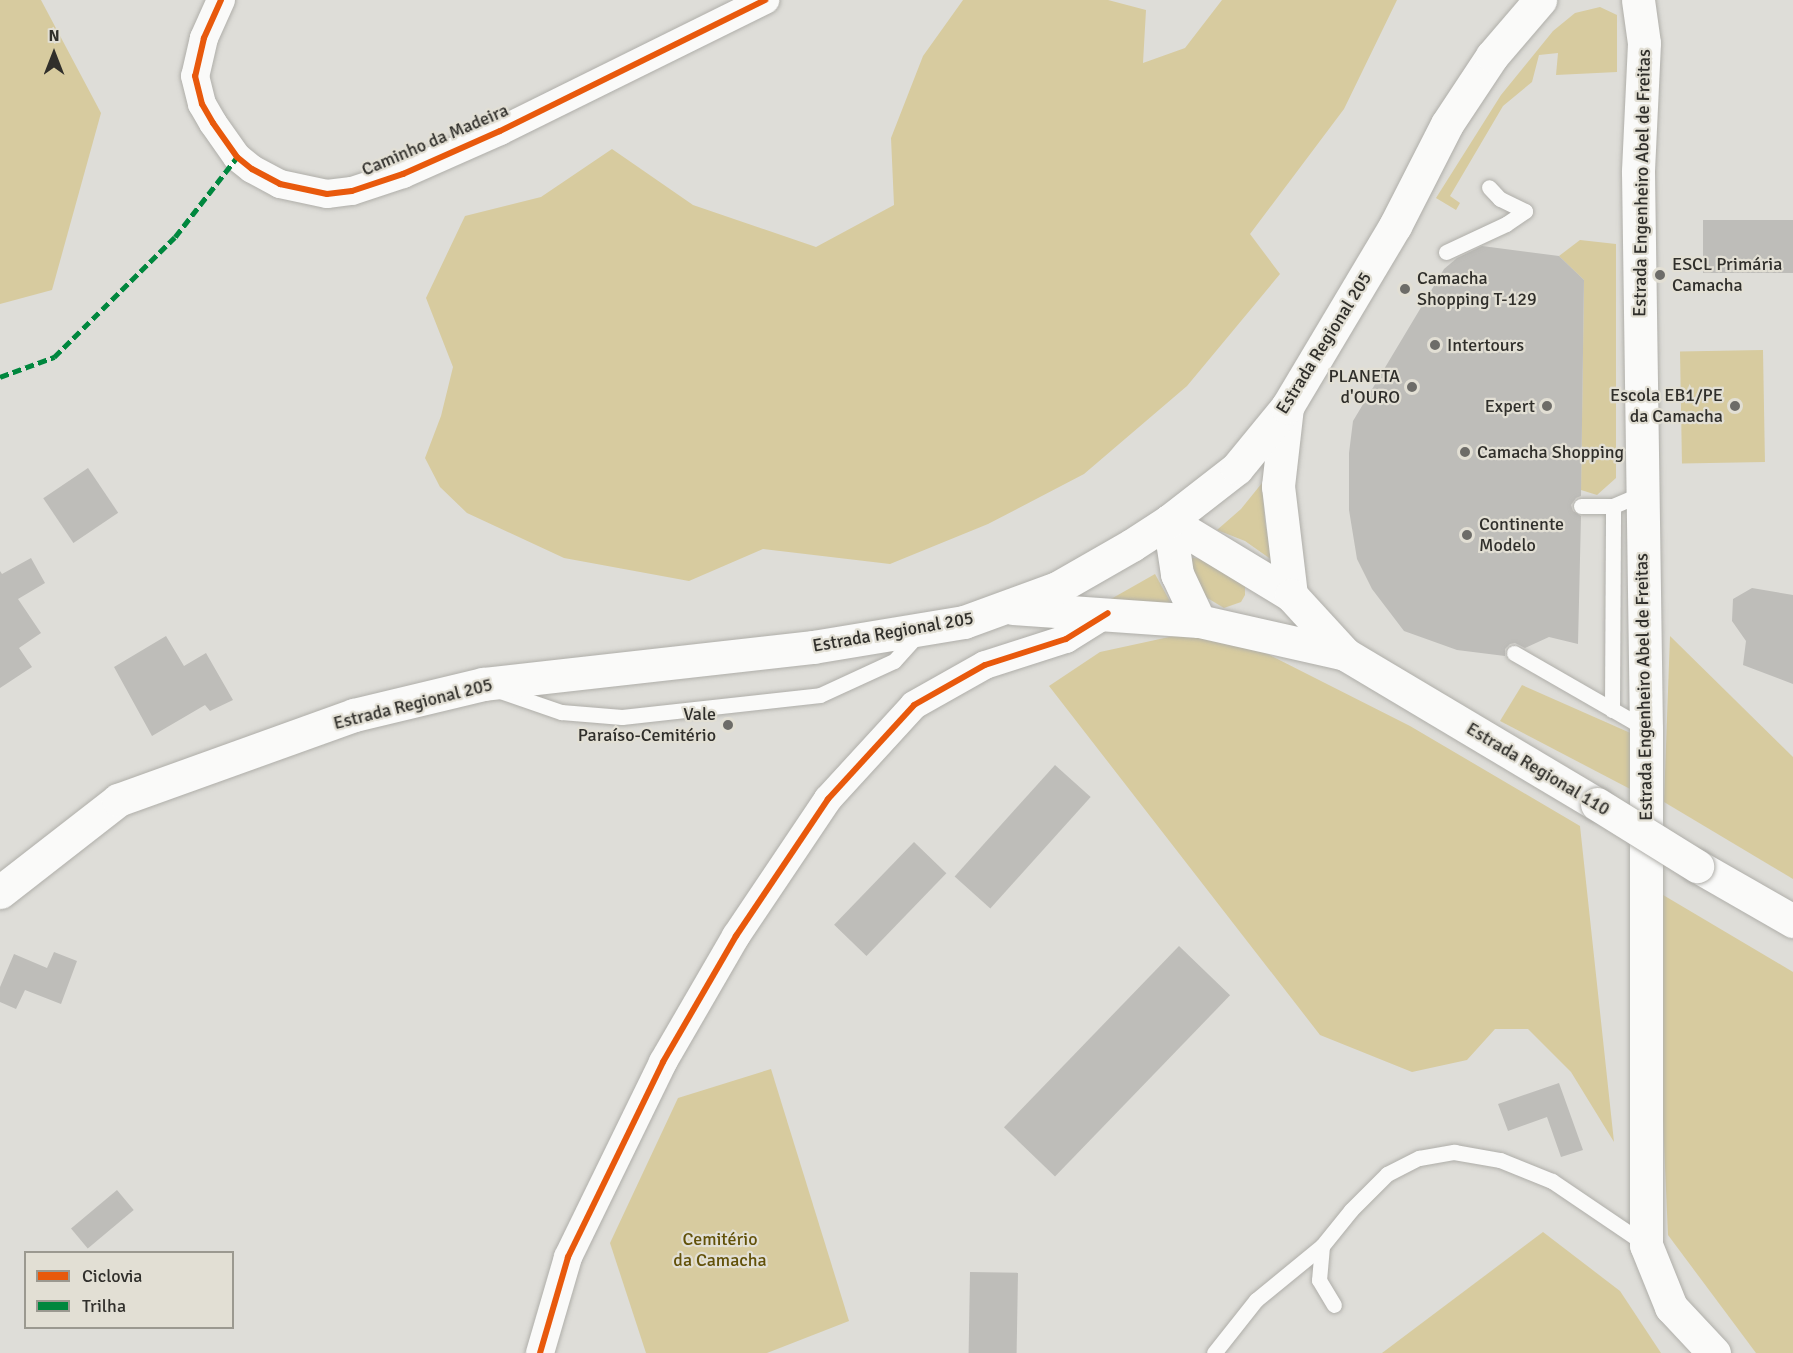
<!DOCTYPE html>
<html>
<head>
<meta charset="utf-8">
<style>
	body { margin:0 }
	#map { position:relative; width:1793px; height:1353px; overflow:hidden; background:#deddd8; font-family:Signika,sans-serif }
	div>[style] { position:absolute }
	.green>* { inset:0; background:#d7cb9f; transform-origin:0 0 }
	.building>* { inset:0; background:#bebdb9; transform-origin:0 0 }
	.roads { filter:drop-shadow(0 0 2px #afaea9) drop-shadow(0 0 2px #afaea9) }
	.lane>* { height:15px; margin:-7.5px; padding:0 7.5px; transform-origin:7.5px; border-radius:7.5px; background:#fafaf9 }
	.street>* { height:28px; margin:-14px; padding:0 14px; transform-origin:14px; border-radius:14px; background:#fafaf9 }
	.secondary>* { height:33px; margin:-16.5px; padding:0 16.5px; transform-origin:16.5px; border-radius:16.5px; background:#fafaf9 }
	.bridges { filter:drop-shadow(0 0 2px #afaea9) drop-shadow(0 0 2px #afaea9) }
	.secondary-bridge>* { height:33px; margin:-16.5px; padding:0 16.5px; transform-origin:16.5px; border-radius:16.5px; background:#fafaf9 }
	.quiet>* { height:4.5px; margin-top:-2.25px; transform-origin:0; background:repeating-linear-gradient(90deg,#00873e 0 9px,transparent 0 13.5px) }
	.cycleway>* { height:6px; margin:-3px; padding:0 3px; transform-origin:3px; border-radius:3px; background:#e8590c }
	.dots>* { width:16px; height:16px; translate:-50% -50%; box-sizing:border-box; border:3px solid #e2dfd4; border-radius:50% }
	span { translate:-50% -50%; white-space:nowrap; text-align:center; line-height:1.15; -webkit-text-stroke:4.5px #e2dfd4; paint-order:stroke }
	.street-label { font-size:18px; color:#302f2b }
	.poi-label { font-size:18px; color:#302f2b }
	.left { translate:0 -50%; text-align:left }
	.right { translate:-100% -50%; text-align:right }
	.park-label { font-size:18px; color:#625109 }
	.legend { position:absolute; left:24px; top:1251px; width:210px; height:78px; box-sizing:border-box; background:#e2dfd4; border:2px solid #9b9990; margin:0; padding:8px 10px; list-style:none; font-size:18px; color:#302f2b }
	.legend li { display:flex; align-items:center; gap:12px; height:30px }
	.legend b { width:30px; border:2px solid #9b9990 }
	.north { position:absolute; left:24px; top:24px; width:60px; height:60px; -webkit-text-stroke:4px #e2dfd4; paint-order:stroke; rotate:0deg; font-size:16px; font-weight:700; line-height:24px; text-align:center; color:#302f2b }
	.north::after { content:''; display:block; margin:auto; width:21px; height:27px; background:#302f2b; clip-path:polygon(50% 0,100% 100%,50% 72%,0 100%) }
</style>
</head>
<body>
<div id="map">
	<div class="green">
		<div style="clip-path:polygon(0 0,41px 0,101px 113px,52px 290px,0 304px)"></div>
		<div style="clip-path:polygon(963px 0,1108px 0,1146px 10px,1143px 63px,1185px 48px,1222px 0,1397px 0,1344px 109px,1250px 234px,1280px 274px,1187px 386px,1084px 474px,988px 524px,890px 564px,763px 549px,689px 581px,564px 558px,467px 513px,440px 487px,425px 458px,441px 416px,453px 367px,426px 298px,465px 216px,541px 197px,612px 149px,693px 205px,816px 247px,894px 205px,891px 138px,923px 56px)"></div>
		<div style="clip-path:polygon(1600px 7px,1617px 15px,1617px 72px,1556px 75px,1558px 53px,1539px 55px,1532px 82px,1503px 106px,1450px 196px,1460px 203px,1456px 210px,1436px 198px,1501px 95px,1553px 31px,1575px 13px)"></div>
		<div style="clip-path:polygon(1580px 240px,1616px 244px,1616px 478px,1597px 495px,1581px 490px,1584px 280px,1559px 256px)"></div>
		<div style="left:1763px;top:350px;width:112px;height:83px;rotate:89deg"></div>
		<div style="clip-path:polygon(1262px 483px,1265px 522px,1272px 560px,1245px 541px,1217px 530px,1241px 509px)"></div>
		<div style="clip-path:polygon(1187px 557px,1209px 560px,1245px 586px,1245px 595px,1241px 602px,1224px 608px,1204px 596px)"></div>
		<div style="clip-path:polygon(1155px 574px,1172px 605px,1111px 599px)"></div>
		<div style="clip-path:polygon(1183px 634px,1250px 645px,1410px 726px,1580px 826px,1614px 1142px,1571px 1072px,1528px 1029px,1495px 1029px,1467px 1060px,1412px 1072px,1320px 1035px,1049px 686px,1100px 652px)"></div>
		<div style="clip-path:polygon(1670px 636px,1793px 757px,1793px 879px,1664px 802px)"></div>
		<div style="clip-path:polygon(1522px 685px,1635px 735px,1634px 791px,1500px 721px)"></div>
		<div style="clip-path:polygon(1653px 889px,1793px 972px,1793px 1353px,1756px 1353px,1668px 1235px)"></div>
		<div style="clip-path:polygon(771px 1069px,849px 1321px,767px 1353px,646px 1353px,610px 1243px,678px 1098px)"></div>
		<div style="clip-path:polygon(1543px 1232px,1620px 1291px,1661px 1353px,1382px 1353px)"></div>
	</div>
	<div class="building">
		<div style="left:1793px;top:220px;width:53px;height:90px;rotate:90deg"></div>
		<div style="clip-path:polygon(1482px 246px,1559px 256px,1584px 280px,1581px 496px,1576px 498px,1571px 505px,1573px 511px,1581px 516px,1578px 644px,1549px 637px,1525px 648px,1515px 643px,1510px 644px,1505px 649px,1505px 656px,1457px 650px,1404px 631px,1372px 589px,1357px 559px,1349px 510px,1349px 453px,1353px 421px,1444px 269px,1457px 258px)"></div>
		<div style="left:88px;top:468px;width:54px;height:54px;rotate:56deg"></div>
		<div style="clip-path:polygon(31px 558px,45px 583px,18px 599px,41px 633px,19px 648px,32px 667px,0 688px,0 571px,2px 574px)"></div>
		<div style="clip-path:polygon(1752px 588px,1793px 595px,1793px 684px,1743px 665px,1746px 641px,1732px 621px,1733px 599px)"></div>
		<div style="clip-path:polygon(166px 636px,184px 666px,206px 653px,233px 700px,210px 711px,205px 705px,152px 736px,114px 667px)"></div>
		<div style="left:1055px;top:765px;width:48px;height:150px;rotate:42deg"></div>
		<div style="left:914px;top:842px;width:45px;height:115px;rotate:44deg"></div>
		<div style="left:1179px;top:946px;width:71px;height:252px;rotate:44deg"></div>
		<div style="clip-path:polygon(54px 952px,77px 961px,61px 1004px,25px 990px,16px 1009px,0 1002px,0 987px,14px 954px,47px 968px)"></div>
		<div style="clip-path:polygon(1559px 1083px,1583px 1150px,1561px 1157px,1547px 1117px,1508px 1131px,1498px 1104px)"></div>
		<div style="left:117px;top:1190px;width:26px;height:60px;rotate:50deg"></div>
		<div style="left:970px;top:1272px;width:48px;height:81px;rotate:1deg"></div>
	</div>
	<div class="roads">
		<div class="lane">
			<div style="left:1446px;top:252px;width:66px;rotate:-25deg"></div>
			<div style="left:1506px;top:224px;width:23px;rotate:-34deg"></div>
			<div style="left:1525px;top:211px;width:28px;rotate:-154deg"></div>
			<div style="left:1500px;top:199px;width:16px;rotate:-133deg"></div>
			<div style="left:1581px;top:506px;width:32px"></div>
			<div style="left:1613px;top:506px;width:30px;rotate:-23deg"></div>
			<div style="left:1514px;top:653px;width:152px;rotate:29.9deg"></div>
			<div style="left:497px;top:690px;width:68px;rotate:19deg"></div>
			<div style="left:561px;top:712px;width:61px;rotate:4.7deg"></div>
			<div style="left:622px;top:717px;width:199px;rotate:-6.3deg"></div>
			<div style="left:820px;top:695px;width:81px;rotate:-24.7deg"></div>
			<div style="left:894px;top:661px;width:38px;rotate:-48deg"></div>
			<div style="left:1612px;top:710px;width:204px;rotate:-89.7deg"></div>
			<div style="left:1322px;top:1246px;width:34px;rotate:95deg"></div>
			<div style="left:1319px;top:1280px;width:29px;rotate:59deg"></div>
			<div style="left:1214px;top:1353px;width:68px;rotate:-51.6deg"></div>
			<div style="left:1256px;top:1300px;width:85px;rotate:-39.3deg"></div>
			<div style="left:1322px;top:1246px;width:46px;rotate:-51.1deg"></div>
			<div style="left:1351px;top:1210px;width:51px;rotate:-45deg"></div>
			<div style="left:1387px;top:1174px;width:36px;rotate:-27deg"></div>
			<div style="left:1419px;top:1158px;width:36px;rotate:-10deg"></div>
			<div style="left:1454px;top:1152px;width:47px;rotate:9.9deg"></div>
			<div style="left:1500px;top:1160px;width:56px;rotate:22deg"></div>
			<div style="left:1552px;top:1181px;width:112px;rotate:34.1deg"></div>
		</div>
		<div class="street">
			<div style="left:221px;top:0;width:42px;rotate:114.1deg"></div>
			<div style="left:204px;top:38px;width:39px;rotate:103deg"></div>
			<div style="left:195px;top:76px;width:29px;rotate:76deg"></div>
			<div style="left:202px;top:104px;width:22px;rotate:60deg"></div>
			<div style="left:213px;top:123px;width:42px;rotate:54.8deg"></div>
			<div style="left:237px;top:157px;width:19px;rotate:39deg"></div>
			<div style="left:252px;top:169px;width:32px;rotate:28deg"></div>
			<div style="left:280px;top:184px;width:48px;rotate:12deg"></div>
			<div style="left:327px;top:194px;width:25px;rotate:-7deg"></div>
			<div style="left:352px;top:191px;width:54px;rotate:-18.4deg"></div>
			<div style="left:403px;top:174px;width:106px;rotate:-23.9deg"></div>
			<div style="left:500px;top:131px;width:296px;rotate:-26.3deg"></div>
			<div style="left:540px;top:1353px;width:100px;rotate:-73.7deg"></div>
			<div style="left:568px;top:1257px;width:217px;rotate:-64deg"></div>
			<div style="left:663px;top:1062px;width:146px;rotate:-59.9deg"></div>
			<div style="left:736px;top:936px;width:165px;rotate:-56.1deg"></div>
			<div style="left:828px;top:799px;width:127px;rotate:-47.5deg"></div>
			<div style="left:914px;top:705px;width:81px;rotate:-29.4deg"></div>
			<div style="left:985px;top:665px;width:85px;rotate:-17.8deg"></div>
			<div style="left:1066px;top:639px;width:49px;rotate:-31.8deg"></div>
		</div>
		<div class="secondary">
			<div style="left:1638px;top:0;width:43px;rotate:82.1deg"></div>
			<div style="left:1644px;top:43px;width:129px;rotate:92.7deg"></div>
			<div style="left:1638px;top:172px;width:557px;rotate:89.18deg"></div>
			<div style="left:1646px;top:729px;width:516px;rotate:90deg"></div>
			<div style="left:1646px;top:1245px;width:67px;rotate:68deg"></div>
			<div style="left:1671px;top:1307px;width:63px;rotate:46.9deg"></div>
			<div style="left:1287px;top:407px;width:80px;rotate:96.5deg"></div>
			<div style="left:1278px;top:486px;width:110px;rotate:83.2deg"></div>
			<div style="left:1169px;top:521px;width:143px;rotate:31.2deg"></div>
			<div style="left:1291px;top:595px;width:80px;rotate:47.5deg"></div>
			<div style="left:1345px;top:654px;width:293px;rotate:30.8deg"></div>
			<div style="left:1169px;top:521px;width:54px;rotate:81.4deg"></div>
			<div style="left:1177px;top:574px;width:52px;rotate:64.9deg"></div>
			<div style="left:1013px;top:608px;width:186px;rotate:4deg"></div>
			<div style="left:1199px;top:621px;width:150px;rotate:12.7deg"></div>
			<div style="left:1697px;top:866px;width:111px;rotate:29.8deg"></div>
			<div style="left:0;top:892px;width:150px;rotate:-37.9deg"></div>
			<div style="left:118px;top:800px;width:251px;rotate:-19.8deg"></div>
			<div style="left:354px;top:715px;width:133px;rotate:-13.5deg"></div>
			<div style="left:483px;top:684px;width:332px;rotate:-6.4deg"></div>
			<div style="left:813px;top:647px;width:153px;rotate:-9.4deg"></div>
			<div style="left:964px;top:622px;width:99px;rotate:-20.1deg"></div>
			<div style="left:1057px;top:588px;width:86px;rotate:-29.8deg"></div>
			<div style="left:1132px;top:545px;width:44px;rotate:-33deg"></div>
			<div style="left:1169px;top:521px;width:86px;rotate:-37.9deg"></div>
			<div style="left:1237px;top:468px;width:79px;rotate:-50.7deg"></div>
			<div style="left:1287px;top:407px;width:211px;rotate:-59.2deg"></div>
			<div style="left:1395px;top:226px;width:114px;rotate:-63deg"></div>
			<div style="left:1447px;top:124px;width:82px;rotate:-56.5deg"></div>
			<div style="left:1492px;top:56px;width:74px;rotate:-49.4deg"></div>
		</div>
	</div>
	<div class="bridges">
		<div class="secondary-bridge">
			<div style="left:1597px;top:804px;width:118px;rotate:31.8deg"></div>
		</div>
	</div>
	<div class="quiet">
		<div style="left:0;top:377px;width:58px;rotate:-20.3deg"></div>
		<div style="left:54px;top:357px;width:170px;rotate:-44.8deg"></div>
		<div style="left:175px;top:237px;width:101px;rotate:-52.2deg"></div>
	</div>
	<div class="cycleway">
		<div style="left:221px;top:0;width:42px;rotate:114.1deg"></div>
		<div style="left:204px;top:38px;width:39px;rotate:103deg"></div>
		<div style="left:195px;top:76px;width:29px;rotate:76deg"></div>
		<div style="left:202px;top:104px;width:22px;rotate:60deg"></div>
		<div style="left:213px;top:123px;width:42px;rotate:54.8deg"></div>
		<div style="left:237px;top:157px;width:19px;rotate:39deg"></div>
		<div style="left:252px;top:169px;width:32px;rotate:28deg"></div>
		<div style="left:280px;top:184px;width:48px;rotate:12deg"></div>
		<div style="left:327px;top:194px;width:25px;rotate:-7deg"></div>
		<div style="left:352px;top:191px;width:54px;rotate:-18.4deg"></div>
		<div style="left:403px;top:174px;width:106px;rotate:-23.9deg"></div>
		<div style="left:500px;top:131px;width:296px;rotate:-26.3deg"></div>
		<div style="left:540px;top:1353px;width:100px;rotate:-73.7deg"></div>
		<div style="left:568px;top:1257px;width:217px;rotate:-64deg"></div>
		<div style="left:663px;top:1062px;width:146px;rotate:-59.9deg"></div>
		<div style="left:736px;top:936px;width:165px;rotate:-56.1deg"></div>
		<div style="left:828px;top:799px;width:127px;rotate:-47.5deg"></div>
		<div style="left:914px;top:705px;width:81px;rotate:-29.4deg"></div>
		<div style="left:985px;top:665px;width:85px;rotate:-17.8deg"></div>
		<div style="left:1066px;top:639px;width:49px;rotate:-31.8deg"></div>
	</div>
	<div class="dots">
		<div style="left:1660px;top:275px;background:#6d6c68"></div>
		<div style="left:1405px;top:289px;background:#6d6c68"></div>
		<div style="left:1435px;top:345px;background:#6d6c68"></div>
		<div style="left:1412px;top:387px;background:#6d6c68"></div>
		<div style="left:1547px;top:406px;background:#6d6c68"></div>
		<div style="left:1735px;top:406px;background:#6d6c68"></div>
		<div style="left:1465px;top:452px;background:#6d6c68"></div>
		<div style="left:1467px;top:535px;background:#6d6c68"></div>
		<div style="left:728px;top:725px;background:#6d6c68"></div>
	</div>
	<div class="street-label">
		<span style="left:435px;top:140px;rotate:-23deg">Caminho da Madeira</span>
		<span style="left:1642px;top:183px;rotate:-89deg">Estrada Engenheiro Abel de Freitas</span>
		<span style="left:1324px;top:343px;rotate:-58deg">Estrada Regional 205</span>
		<span style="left:893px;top:632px;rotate:-10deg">Estrada Regional 205</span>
		<span style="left:1644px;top:687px;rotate:-91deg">Estrada Engenheiro Abel de Freitas</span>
		<span style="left:413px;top:704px;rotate:-14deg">Estrada Regional 205</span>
		<span style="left:1538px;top:769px;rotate:31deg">Estrada Regional 110</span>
	</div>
	<div class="poi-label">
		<span class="left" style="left:1672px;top:275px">ESCL Primária<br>Camacha</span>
		<span class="left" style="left:1417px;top:289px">Camacha<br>Shopping T-129</span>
		<span class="left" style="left:1447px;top:345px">Intertours</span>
		<span class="right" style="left:1400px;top:387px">PLANETA<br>d'OURO</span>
		<span class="right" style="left:1723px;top:406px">Escola EB1/PE<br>da Camacha</span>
		<span class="right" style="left:1535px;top:406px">Expert</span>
		<span class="left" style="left:1477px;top:452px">Camacha Shopping</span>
		<span class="left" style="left:1479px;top:535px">Continente<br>Modelo</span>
		<span class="right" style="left:716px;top:725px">Vale<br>Paraíso-Cemitério</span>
	</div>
	<div class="park-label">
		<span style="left:720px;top:1250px">Cemitério<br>da Camacha</span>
	</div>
	<ul class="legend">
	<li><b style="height:8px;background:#e8590c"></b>Ciclovia</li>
	<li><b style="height:8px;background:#00873e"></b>Trilha</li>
	</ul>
	<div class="north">N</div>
</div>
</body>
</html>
